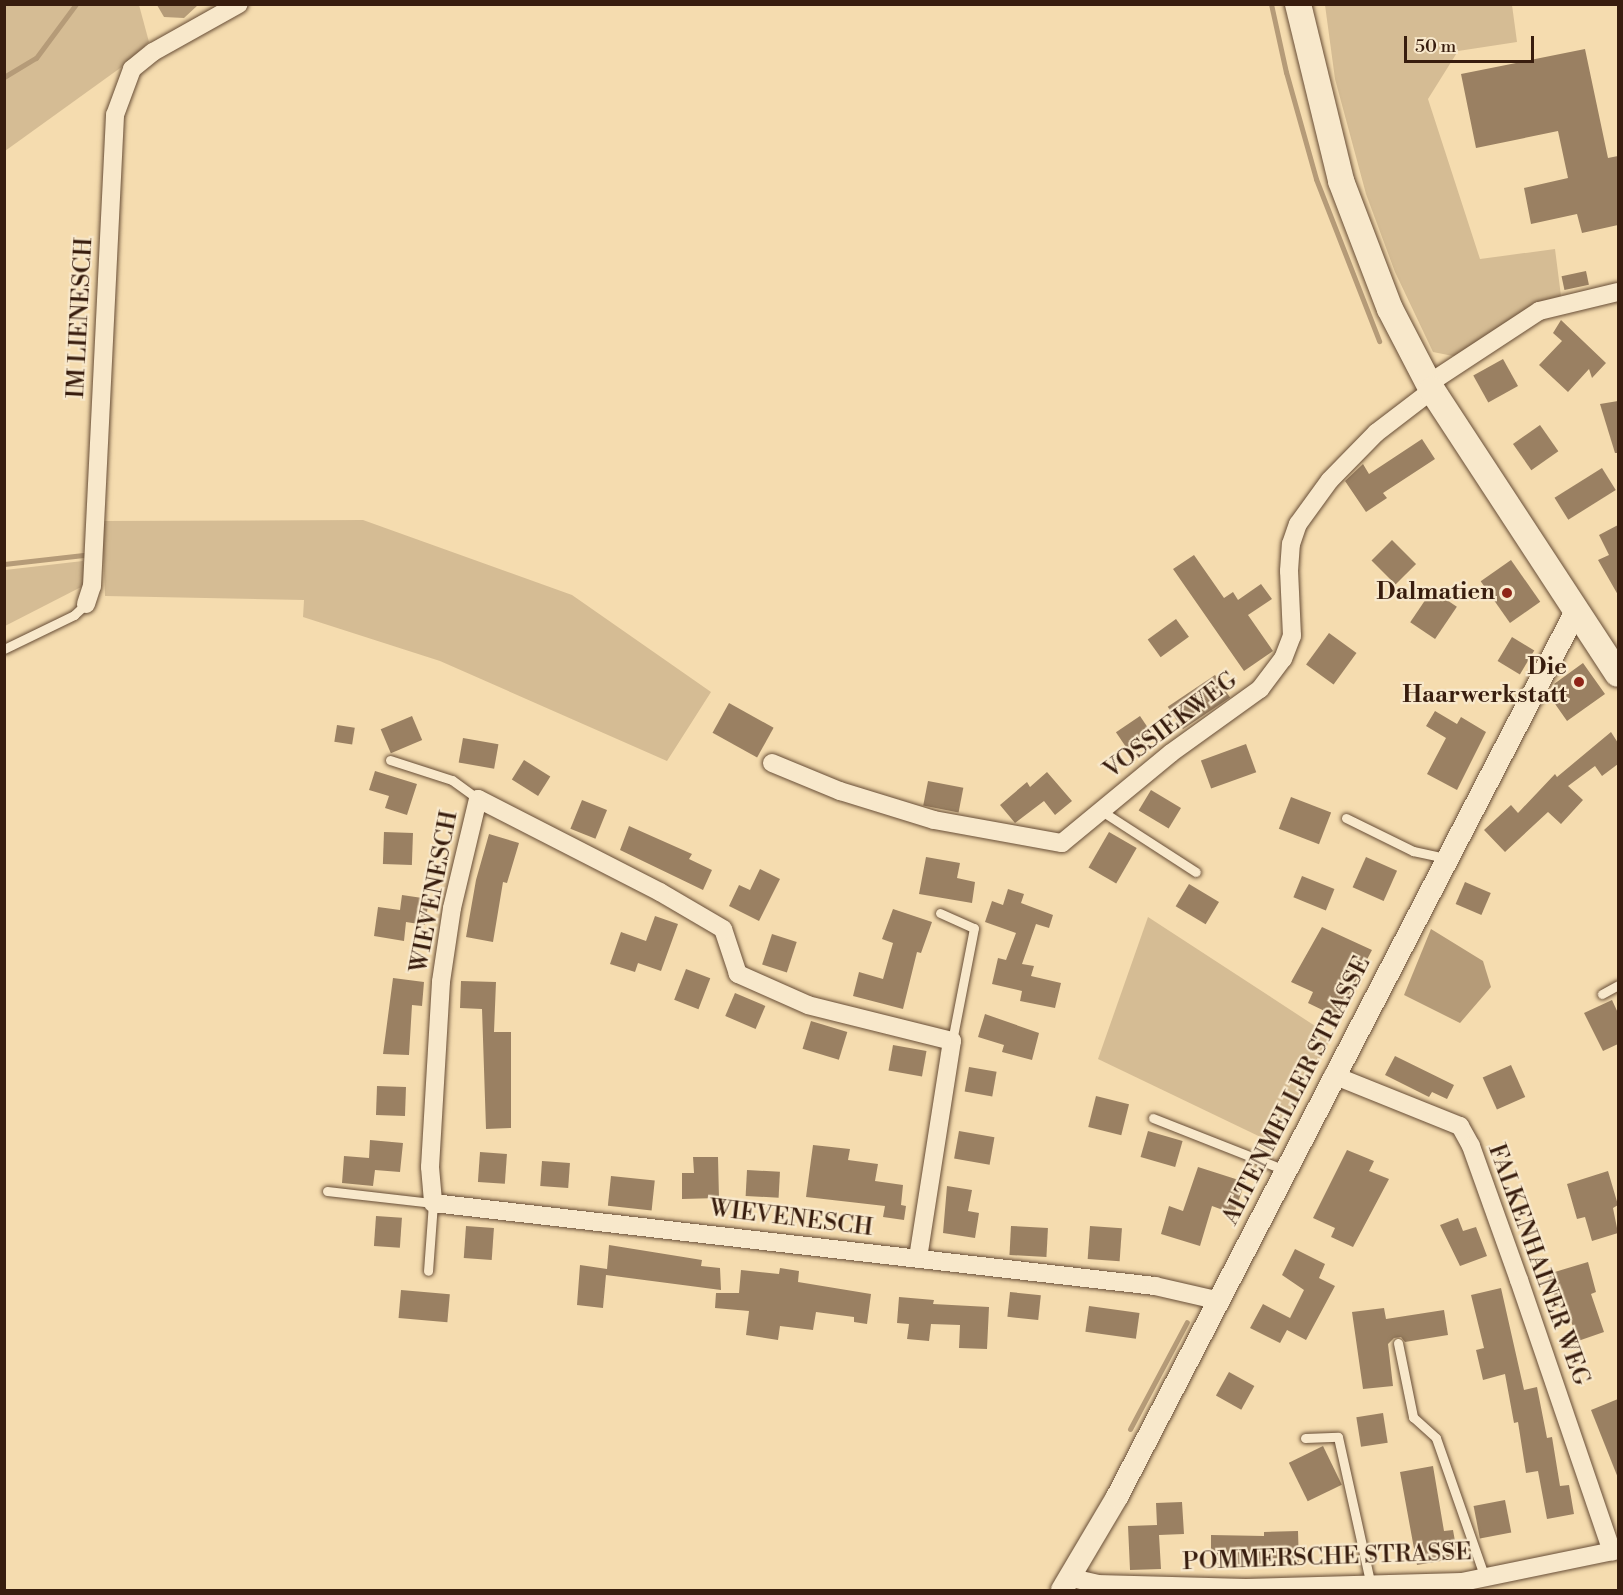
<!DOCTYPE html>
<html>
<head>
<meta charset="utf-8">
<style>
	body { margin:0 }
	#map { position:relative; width:1623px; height:1595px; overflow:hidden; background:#f5dcaf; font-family:"Libre Bodoni",serif }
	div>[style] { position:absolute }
	.green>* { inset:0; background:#d5bc94 }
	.water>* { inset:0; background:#b59b78 }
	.stream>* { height:5px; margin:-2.5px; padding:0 2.5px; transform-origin:2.5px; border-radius:2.5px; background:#b59b78 }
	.building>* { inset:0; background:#9a8062; transform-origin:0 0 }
	.roads { filter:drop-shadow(0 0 2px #674d36) drop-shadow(0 0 2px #674d36) }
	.service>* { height:9px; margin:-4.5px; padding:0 4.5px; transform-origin:4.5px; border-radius:4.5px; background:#f8e8cb }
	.minor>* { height:18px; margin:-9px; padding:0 9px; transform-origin:9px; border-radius:9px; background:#f8e8cb }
	.tertiary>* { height:22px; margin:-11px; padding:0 11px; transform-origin:11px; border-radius:11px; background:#f8e8cb }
	.secondary>* { height:26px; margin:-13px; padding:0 13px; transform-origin:13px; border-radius:13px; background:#f8e8cb }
	.dots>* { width:16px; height:16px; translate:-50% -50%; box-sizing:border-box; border:3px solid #f8e8cb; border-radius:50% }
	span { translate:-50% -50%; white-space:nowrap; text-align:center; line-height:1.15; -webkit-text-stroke:4.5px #f8e8cb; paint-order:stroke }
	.street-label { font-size:24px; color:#381d0e }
	.poi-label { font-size:24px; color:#381d0e; font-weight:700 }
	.right { translate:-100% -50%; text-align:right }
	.frame { position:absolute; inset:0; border:6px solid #381d0e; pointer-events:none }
	.scale { position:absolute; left:1404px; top:36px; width:130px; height:27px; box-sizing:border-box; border:3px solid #381d0e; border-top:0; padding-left:8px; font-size:18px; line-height:21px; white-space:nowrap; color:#381d0e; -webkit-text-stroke:4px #f8e8cb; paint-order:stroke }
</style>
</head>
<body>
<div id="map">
	<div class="green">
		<div style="clip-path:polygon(5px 5px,139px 5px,149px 42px,123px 66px,5px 151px)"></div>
		<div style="clip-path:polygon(1325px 5px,1512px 5px,1517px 42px,1458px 51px,1428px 99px,1480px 259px,1555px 249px,1561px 296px,1534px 303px,1458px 357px,1433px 352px,1395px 272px,1366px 194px,1335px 79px)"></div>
		<div style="clip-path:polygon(363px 520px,572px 595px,711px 692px,667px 761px,440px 661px,303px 617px,304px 600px,105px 596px,102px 521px)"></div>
		<div style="clip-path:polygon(83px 561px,85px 585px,5px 626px,5px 570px)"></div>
		<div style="clip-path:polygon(1148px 917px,1332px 1037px,1271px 1142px,1098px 1059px)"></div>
	</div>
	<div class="water">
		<div style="clip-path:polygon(157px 5px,198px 5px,184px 18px,164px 17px)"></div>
		<div style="clip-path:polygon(1431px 929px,1483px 961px,1491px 987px,1460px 1023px,1404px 995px)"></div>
	</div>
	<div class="stream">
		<div style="left:1271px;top:4px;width:70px;rotate:77.6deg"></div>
		<div style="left:1286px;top:72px;width:111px;rotate:74.3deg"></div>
		<div style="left:1316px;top:179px;width:174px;rotate:68.7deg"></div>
		<div style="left:4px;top:77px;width:37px;rotate:-31deg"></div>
		<div style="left:36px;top:58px;width:67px;rotate:-53.5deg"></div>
		<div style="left:4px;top:564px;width:80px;rotate:-6.5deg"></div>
		<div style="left:1130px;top:1429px;width:121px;rotate:-62deg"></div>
	</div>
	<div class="building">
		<div style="clip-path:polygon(1585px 49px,1608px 158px,1618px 156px,1618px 225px,1582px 233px,1577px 214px,1531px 224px,1524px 188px,1568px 178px,1558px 131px,1476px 148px,1461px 74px)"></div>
		<div style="left:1586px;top:271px;width:14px;height:25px;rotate:78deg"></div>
		<div style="clip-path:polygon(1561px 320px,1606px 363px,1592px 378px,1589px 369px,1568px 392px,1539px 365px,1562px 341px,1553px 333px)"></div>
		<div style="left:1503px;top:359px;width:31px;height:34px;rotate:61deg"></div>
		<div style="clip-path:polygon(1618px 401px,1618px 453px,1615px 453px,1600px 404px)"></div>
		<div style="left:1540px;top:425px;width:32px;height:33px;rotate:55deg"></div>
		<div style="clip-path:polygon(1422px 439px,1435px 459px,1383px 493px,1387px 498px,1366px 512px,1345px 481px,1363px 464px,1369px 474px)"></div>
		<div style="left:1602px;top:468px;width:26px;height:56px;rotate:58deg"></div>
		<div style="clip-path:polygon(1618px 525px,1618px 595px,1598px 560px,1609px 555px,1599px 535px)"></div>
		<div style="left:1392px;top:540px;width:34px;height:29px;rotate:45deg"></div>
		<div style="clip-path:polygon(1194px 555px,1224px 598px,1233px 592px,1238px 600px,1261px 584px,1272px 599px,1248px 615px,1273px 651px,1244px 671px,1173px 569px)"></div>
		<div style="left:1511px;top:560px;width:51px;height:37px;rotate:55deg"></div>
		<div style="left:1432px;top:590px;width:30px;height:39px;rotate:34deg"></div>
		<div style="left:1176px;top:619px;width:22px;height:35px;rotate:54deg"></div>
		<div style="left:1329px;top:633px;width:34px;height:39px;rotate:36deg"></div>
		<div style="left:1512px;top:637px;width:26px;height:28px;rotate:31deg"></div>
		<div style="clip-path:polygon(1583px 663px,1605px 694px,1567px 721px,1553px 701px,1562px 696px,1554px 684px)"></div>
		<div style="left:1215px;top:675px;width:27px;height:57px;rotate:56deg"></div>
		<div style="left:729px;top:703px;width:51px;height:34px;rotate:29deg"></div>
		<div style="clip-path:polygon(1435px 711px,1457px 724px,1461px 717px,1486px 732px,1457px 790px,1427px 774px,1446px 738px,1426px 726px)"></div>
		<div style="left:412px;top:716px;width:26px;height:34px;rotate:67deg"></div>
		<div style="left:1140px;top:716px;width:27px;height:29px;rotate:56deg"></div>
		<div style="left:337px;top:725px;width:18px;height:17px;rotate:9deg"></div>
		<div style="clip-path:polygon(1611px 732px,1618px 743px,1618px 764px,1602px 776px,1595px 766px,1568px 786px,1583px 800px,1561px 824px,1548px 812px,1505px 852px,1484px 830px,1511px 805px,1518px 813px,1555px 774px,1557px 777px)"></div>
		<div style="left:463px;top:738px;width:36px;height:25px;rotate:10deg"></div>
		<div style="left:1246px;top:744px;width:30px;height:48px;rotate:70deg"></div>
		<div style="left:524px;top:760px;width:31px;height:23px;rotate:32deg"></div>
		<div style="clip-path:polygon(375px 771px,417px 784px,407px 815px,385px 808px,389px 796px,369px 790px)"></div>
		<div style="clip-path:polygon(1047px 772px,1072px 801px,1055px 815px,1044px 801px,1015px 823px,1000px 805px,1027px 782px,1030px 787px)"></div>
		<div style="left:928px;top:781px;width:36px;height:25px;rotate:11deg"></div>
		<div style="left:1151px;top:790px;width:35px;height:24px;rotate:31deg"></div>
		<div style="left:1291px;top:797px;width:43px;height:34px;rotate:21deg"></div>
		<div style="left:582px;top:800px;width:27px;height:31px;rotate:22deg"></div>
		<div style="clip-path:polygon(629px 826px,692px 854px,689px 859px,712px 870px,703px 890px,620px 850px)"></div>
		<div style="left:384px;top:832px;width:29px;height:32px;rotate:2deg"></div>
		<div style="left:1109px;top:832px;width:32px;height:41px;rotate:30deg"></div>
		<div style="clip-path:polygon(489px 834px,519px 843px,507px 883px,503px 882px,493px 942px,466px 937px,476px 880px)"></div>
		<div style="clip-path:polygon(926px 857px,960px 863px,957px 878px,975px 882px,972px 903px,919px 894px)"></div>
		<div style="left:1366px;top:857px;width:34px;height:33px;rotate:24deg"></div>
		<div style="clip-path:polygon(760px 869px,780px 879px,759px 921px,729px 906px,739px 885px,750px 890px)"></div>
		<div style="left:1302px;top:876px;width:35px;height:23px;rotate:22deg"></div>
		<div style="left:1465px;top:882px;width:28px;height:24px;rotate:23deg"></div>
		<div style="left:1189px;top:884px;width:35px;height:26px;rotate:31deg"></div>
		<div style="clip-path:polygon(1008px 889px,1024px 894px,1021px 903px,1053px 915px,1049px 928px,1036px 924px,1022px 964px,1034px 966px,1031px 976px,1061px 983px,1055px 1008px,1020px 1001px,1022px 991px,992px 984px,998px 958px,1006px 960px,1016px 933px,985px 922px,992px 901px,1003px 905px)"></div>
		<div style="clip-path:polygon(402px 895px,429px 899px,425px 925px,406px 922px,404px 941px,374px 936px,378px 907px,400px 910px)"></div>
		<div style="clip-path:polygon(893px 909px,932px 922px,921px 953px,917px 952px,903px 1009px,853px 996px,859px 972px,883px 979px,893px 943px,882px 939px)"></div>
		<div style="clip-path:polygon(655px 916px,678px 924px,661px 971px,638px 963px,635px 972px,610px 964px,621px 932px,646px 941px)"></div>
		<div style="clip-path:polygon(1322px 927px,1372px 950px,1337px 1017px,1308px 1003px,1313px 992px,1291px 982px)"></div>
		<div style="left:772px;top:934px;width:26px;height:32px;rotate:18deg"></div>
		<div style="left:686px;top:969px;width:26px;height:33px;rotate:21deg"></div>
		<div style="clip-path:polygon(393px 978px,424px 982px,422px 1006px,412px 1005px,409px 1055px,383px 1054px)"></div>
		<div style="clip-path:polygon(461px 981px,496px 982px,494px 1032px,511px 1032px,511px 1128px,486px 1129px,482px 1009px,460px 1008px)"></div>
		<div style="left:735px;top:993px;width:33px;height:25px;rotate:23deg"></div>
		<div style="clip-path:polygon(1612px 1000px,1618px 1013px,1618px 1044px,1603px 1051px,1584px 1013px)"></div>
		<div style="clip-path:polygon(985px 1014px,1039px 1033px,1032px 1060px,1002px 1052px,1004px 1045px,978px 1037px)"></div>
		<div style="left:811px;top:1021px;width:38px;height:29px;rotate:17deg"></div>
		<div style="left:893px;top:1045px;width:34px;height:26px;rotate:10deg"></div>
		<div style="clip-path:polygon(1395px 1056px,1454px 1085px,1447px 1099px,1432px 1092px,1429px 1097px,1385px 1075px)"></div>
		<div style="left:1511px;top:1065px;width:35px;height:31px;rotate:66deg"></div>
		<div style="left:969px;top:1067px;width:28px;height:25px;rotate:10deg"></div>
		<div style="left:377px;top:1086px;width:29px;height:29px;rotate:2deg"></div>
		<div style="left:1096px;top:1096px;width:34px;height:32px;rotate:14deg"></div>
		<div style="left:959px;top:1131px;width:36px;height:28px;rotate:10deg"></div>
		<div style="left:1148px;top:1131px;width:36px;height:27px;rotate:16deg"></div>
		<div style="clip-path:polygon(370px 1140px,403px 1143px,400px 1172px,375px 1170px,373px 1186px,342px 1183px,344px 1156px,369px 1158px)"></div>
		<div style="clip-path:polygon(813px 1145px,850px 1149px,848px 1160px,878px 1164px,875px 1181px,903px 1185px,901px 1205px,906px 1206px,904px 1220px,883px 1217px,885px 1206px,806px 1197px)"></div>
		<div style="clip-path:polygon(1347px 1150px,1374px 1161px,1369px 1171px,1389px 1179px,1353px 1247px,1331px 1237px,1335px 1228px,1313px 1218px)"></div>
		<div style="left:480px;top:1152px;width:27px;height:30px;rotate:4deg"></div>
		<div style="clip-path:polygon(693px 1157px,718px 1157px,719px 1198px,682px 1199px,682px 1173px,694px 1173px)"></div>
		<div style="left:542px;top:1161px;width:28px;height:25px;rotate:4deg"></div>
		<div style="clip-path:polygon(1198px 1167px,1245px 1182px,1234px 1214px,1212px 1206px,1200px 1246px,1161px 1234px,1169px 1206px,1183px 1211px)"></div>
		<div style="left:747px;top:1170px;width:33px;height:26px;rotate:3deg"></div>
		<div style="clip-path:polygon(1608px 1171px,1618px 1205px,1613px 1208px,1618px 1233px,1592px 1241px,1585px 1217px,1577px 1219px,1567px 1184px)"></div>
		<div style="left:611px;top:1176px;width:44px;height:30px;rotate:6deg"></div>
		<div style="clip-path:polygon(947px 1186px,972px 1190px,968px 1211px,979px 1213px,975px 1238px,943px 1233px)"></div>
		<div style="left:376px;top:1216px;width:26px;height:30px;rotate:4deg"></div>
		<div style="clip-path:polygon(1458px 1218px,1463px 1231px,1476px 1227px,1487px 1256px,1460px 1266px,1440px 1225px)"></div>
		<div style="left:466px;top:1226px;width:28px;height:32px;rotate:4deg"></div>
		<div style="left:1011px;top:1226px;width:37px;height:29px;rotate:3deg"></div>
		<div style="left:1090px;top:1226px;width:32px;height:33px;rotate:4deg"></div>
		<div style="clip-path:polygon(609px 1245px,702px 1260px,701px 1266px,720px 1268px,721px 1290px,606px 1275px,603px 1308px,577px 1305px,580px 1265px,607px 1269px)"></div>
		<div style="clip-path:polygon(1295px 1249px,1325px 1264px,1319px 1278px,1335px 1286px,1306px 1340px,1287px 1330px,1280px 1343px,1250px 1328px,1263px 1304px,1290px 1318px,1304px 1290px,1282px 1275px)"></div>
		<div style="clip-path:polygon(1588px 1262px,1596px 1292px,1591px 1294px,1604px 1332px,1578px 1341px,1564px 1301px,1557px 1304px,1548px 1274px)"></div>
		<div style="clip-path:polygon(780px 1268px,799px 1271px,798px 1282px,871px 1294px,867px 1324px,854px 1322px,854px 1317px,816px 1312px,813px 1330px,780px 1326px,778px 1340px,746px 1335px,749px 1311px,715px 1308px,716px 1293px,739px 1293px,741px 1270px,779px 1274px)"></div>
		<div style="clip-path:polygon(1501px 1288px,1524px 1390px,1537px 1387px,1547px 1438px,1552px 1437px,1560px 1486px,1569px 1485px,1574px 1514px,1547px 1519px,1538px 1471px,1526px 1473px,1518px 1422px,1514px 1423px,1505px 1374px,1483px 1380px,1476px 1350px,1484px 1348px,1471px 1295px)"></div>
		<div style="left:401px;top:1290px;width:49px;height:28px;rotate:5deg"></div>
		<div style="left:1010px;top:1292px;width:31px;height:25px;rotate:6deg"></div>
		<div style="clip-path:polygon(899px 1297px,934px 1300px,933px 1304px,989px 1307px,987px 1349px,959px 1348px,960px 1325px,931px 1324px,929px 1341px,907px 1339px,909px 1324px,897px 1323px)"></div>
		<div style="left:1089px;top:1306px;width:51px;height:26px;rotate:8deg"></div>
		<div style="clip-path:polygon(1384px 1308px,1386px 1319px,1444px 1310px,1448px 1335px,1405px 1342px,1401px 1337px,1394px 1338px,1388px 1344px,1393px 1386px,1363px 1389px,1352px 1312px)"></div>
		<div style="left:1229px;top:1372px;width:29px;height:27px;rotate:29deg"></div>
		<div style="clip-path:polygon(1618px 1399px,1618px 1478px,1591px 1410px)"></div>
		<div style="left:1383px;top:1413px;width:30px;height:27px;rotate:81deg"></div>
		<div style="left:1323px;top:1446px;width:43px;height:38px;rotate:64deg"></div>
		<div style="clip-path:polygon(1433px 1466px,1444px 1531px,1453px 1530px,1458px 1558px,1417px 1565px,1400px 1472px)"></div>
		<div style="left:1505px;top:1500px;width:33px;height:32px;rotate:79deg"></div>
		<div style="clip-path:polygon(1182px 1502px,1184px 1534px,1159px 1535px,1161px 1569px,1130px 1570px,1128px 1526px,1157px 1525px,1156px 1503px)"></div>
		<div style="clip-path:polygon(1298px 1531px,1299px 1565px,1211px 1564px,1211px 1535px,1264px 1536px,1264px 1532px)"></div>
	</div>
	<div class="roads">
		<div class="service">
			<div style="left:4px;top:649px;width:78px;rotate:-25.9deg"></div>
			<div style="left:74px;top:615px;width:16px;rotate:-43deg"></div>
			<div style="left:390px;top:760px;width:65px;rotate:17.9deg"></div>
			<div style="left:452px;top:780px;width:32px;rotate:36deg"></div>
			<div style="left:1100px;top:810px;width:114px;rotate:32.9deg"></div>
			<div style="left:1346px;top:818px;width:75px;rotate:26.2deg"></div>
			<div style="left:1413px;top:851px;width:35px;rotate:12deg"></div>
			<div style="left:940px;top:913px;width:37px;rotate:24deg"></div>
			<div style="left:974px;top:928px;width:115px;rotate:101deg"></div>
			<div style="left:1602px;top:994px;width:18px;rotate:-29deg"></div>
			<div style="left:1153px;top:1118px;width:142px;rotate:21.5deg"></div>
			<div style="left:327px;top:1191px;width:107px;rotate:6.5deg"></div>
			<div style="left:433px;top:1203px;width:68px;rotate:94.2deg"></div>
			<div style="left:1398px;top:1343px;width:76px;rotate:78.5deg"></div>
			<div style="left:1413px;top:1417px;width:31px;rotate:42deg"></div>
			<div style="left:1436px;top:1438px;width:148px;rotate:70.7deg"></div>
			<div style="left:1305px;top:1438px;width:33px;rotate:-2deg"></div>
			<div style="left:1338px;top:1437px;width:153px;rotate:77.5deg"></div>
		</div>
		<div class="minor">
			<div style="left:1428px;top:384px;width:133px;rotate:-33.3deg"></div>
			<div style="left:1539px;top:311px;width:81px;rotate:-13.5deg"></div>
			<div style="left:86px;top:604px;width:19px;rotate:-72deg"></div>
			<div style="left:92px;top:586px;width:472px;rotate:-87.2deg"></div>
			<div style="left:115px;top:115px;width:49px;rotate:-69.7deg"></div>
			<div style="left:132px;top:69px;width:27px;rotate:-39deg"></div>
			<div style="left:153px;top:52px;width:98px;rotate:-29.2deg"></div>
			<div style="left:772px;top:763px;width:74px;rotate:22.4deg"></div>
			<div style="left:840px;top:791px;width:98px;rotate:17.1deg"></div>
			<div style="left:934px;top:820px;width:130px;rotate:10.2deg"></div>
			<div style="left:1062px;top:843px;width:141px;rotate:-39.5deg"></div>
			<div style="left:1171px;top:753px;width:110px;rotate:-35.7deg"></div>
			<div style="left:1260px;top:689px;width:38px;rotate:-53deg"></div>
			<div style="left:1283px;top:659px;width:25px;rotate:-69deg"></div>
			<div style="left:1292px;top:636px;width:65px;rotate:-92.6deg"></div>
			<div style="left:1289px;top:571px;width:27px;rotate:-86deg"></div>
			<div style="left:1291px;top:544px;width:21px;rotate:-71deg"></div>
			<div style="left:1298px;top:524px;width:54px;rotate:-54deg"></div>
			<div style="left:1330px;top:480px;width:66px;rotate:-45.6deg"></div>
			<div style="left:1376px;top:433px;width:71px;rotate:-37.5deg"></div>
			<div style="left:1333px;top:1075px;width:137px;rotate:21.9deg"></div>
			<div style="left:1460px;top:1126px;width:23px;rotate:61deg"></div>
			<div style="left:1471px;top:1146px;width:142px;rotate:70.3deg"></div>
			<div style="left:1519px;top:1280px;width:287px;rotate:71.1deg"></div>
			<div style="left:918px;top:1258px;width:220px;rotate:-81.1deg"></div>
			<div style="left:952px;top:1041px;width:148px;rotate:-166deg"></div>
			<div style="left:808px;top:1005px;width:77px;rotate:-156.1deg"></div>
			<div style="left:738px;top:974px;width:47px;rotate:-108.4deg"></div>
			<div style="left:723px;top:929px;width:73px;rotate:-149.6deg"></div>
			<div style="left:660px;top:892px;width:204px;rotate:-152.9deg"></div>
			<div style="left:478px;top:799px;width:112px;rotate:103.4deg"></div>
			<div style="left:452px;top:908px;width:75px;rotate:98.5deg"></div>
			<div style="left:441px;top:982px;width:185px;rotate:93.4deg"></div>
			<div style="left:430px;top:1167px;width:36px;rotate:85deg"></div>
			<div style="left:433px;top:1203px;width:727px;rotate:6.56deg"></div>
			<div style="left:1155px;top:1286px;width:67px;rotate:13deg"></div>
			<div style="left:1072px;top:1578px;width:26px;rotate:13deg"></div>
			<div style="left:1097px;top:1584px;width:149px;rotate:1.5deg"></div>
			<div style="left:1246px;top:1588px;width:216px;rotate:-1.6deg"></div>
			<div style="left:1462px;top:1582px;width:159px;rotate:-11.6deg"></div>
		</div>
		<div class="tertiary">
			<div style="left:1062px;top:1590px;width:108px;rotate:-59.4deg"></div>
			<div style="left:1117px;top:1497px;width:996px;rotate:-62.61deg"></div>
		</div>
		<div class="secondary">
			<div style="left:1298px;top:4px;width:182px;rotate:76.3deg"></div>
			<div style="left:1341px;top:181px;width:137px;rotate:69.1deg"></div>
			<div style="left:1390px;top:309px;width:91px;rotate:62.6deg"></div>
			<div style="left:1432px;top:390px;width:339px;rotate:56.8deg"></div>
		</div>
	</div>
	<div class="dots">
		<div style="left:1507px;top:593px;background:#8f2418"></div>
		<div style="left:1579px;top:682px;background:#8f2418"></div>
	</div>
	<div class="street-label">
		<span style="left:81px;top:318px;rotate:-87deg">IM LIENESCH</span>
		<span style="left:1171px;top:726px;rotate:-37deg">VOSSIEKWEG</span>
		<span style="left:435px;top:892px;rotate:-79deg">WIEVENESCH</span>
		<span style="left:1297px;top:1091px;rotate:-63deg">ALTENMELLER STRASSE</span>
		<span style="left:791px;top:1219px;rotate:7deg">WIEVENESCH</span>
		<span style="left:1538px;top:1265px;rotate:70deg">FALKENHAINER WEG</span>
		<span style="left:1327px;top:1558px;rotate:-2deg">POMMERSCHE STRASSE</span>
	</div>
	<div class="poi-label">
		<span class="right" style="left:1495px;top:593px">Dalmatien</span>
		<span class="right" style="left:1567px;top:682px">Die<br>Haarwerkstatt</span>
	</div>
	<div class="frame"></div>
	<div class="scale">50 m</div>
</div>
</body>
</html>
